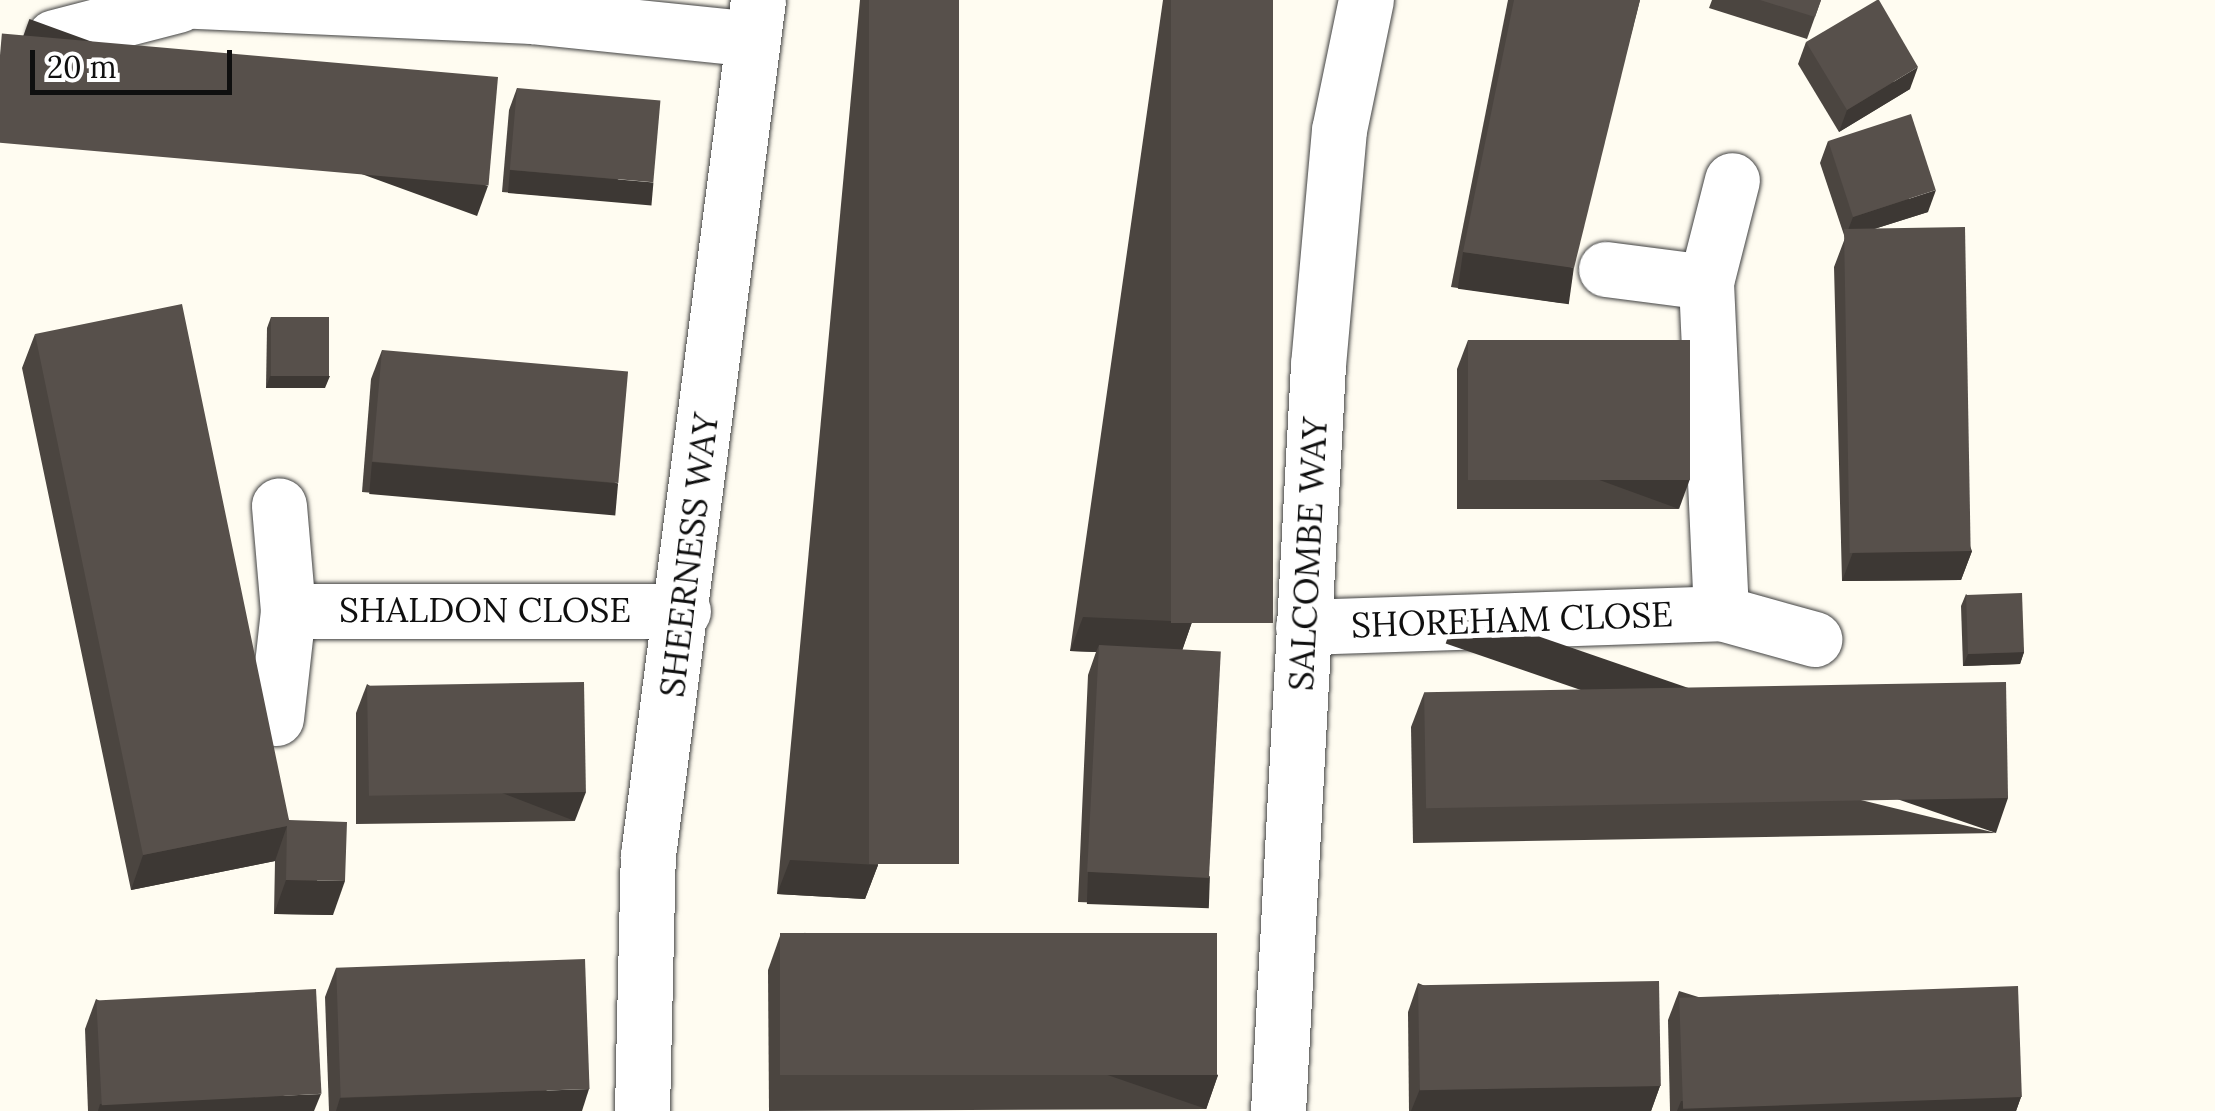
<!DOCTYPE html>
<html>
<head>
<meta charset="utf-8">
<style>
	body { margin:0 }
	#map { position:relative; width:2215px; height:1111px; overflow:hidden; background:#fffcf1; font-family:Lora,serif }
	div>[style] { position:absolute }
	.roads { filter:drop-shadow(0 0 2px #424242) drop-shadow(0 0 2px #424242) }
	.minor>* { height:55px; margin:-27.5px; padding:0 27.5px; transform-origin:27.5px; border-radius:27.5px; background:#fff }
	.wall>* { inset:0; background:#4b4540 }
	.shaded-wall>* { inset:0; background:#3d3834; transform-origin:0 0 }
	.building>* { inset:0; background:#57504b; transform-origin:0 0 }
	span { translate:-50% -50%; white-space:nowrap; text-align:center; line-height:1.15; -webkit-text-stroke:10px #fff; paint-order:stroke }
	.street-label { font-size:35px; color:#0f0f0f }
	.scale { position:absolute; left:30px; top:50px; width:202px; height:45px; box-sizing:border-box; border:5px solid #0f0f0f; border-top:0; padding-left:12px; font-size:30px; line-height:35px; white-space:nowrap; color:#0f0f0f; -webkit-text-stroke:8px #fff; paint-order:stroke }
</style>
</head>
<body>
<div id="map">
	<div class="roads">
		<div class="minor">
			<div style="left:176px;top:0;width:356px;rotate:2.6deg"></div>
			<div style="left:532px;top:16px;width:222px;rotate:5.9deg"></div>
			<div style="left:54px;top:37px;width:128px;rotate:-14.5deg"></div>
			<div style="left:1606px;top:269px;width:101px;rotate:7.4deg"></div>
			<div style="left:288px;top:611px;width:395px"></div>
			<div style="left:1721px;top:613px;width:331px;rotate:-92.6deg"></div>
			<div style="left:1706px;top:282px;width:105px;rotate:-75.7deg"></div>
			<div style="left:1303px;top:627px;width:418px;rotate:-1.9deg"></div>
			<div style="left:1721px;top:613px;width:97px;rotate:15.6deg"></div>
			<div style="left:276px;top:718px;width:108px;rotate:-83.6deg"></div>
			<div style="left:288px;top:611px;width:106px;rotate:-94.9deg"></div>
			<div style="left:642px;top:1111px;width:256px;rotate:-88.7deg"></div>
			<div style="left:648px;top:855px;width:862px;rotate:-82.67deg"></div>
			<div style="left:1278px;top:1111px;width:747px;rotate:-86.93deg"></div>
			<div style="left:1318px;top:365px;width:236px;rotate:-84.9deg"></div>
			<div style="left:1339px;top:130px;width:133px;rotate:-78.3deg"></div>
		</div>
	</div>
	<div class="wall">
		<div style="clip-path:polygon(860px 0,959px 0,878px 865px,865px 899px,777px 894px)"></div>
		<div style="clip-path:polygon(1163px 0,1273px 0,1192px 622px,1182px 650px,1200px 907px,1078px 902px,1088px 675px,1096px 652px,1070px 651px)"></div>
		<div style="clip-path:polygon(1508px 0,1640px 0,1561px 303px,1451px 287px)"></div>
		<div style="clip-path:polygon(1712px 0,1821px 0,1807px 39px,1709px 8px)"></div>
		<div style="clip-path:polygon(1806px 42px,1910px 89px,1839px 132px,1798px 64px)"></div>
		<div style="clip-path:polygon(517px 88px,645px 204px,502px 192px,509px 110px)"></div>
		<div style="clip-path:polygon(1828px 141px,1928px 212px,1849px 237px,1972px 551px,1961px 580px,1842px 581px,1834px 267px,1845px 238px,1820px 163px)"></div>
		<div style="clip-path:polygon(271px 317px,325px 388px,266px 388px,267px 328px)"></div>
		<div style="clip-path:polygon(35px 334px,289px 820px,333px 915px,274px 914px,275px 861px,131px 890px,22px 368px)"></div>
		<div style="clip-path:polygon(1468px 340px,1679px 509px,1457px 509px,1457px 369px)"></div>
		<div style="clip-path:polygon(382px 350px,618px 484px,608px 513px,362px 492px,371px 379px)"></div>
		<div style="clip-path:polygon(1966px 594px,2024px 652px,2020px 664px,1963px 666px,1961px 606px)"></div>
		<div style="clip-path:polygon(367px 684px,575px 821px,356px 824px,356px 713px)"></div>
		<div style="clip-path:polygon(1424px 693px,1996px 833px,1413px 843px,1411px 727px)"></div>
		<div style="clip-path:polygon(780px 936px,1218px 1075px,1206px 1109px,769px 1111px,768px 970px)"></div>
		<div style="clip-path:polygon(336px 968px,582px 1111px,329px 1111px,325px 997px)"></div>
		<div style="clip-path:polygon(1418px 983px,1660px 1086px,1651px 1111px,1409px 1111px,1408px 1012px)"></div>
		<div style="clip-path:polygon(1679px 991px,2021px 1097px,2016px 1111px,1670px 1111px,1668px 1020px)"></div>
		<div style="clip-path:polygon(96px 999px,314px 1111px,88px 1111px,85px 1029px)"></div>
	</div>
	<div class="shaded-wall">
		<div style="clip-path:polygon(1918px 67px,1910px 89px,1839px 132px,1847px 110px)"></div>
		<div style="left:510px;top:170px;width:144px;height:23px;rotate:5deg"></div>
		<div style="left:488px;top:186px;width:32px;height:488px;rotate:110deg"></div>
		<div style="clip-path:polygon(1936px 190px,1928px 212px,1845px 238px,1853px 217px)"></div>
		<div style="left:1463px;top:252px;width:112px;height:37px;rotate:8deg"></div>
		<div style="clip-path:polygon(270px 376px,330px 376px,325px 388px,266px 388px)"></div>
		<div style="left:372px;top:462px;width:247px;height:32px;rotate:5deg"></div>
		<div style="left:1690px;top:479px;width:32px;height:223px;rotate:110deg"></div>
		<div style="clip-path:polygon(1972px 551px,1961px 580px,1842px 581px,1853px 552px)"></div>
		<div style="clip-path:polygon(1083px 617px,1192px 622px,1180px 657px,1099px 645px,1096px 652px,1070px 651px)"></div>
		<div style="clip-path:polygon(2024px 652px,2020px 664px,1963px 666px,1968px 654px)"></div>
		<div style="left:586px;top:792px;width:31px;height:219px;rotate:111deg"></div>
		<div style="left:2008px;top:798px;width:37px;height:582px;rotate:109deg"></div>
		<div style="clip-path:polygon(287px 826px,275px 861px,131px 890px,143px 855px)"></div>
		<div style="clip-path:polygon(790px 860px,878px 865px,865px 899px,777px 894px)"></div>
		<div style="left:1088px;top:872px;width:122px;height:32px;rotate:2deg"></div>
		<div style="clip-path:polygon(286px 880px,345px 881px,333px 915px,274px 914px)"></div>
		<div style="left:1218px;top:1075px;width:36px;height:437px;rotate:109deg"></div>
		<div style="clip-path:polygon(1660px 1086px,1651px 1111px,1411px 1111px,1420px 1089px)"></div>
		<div style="clip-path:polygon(589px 1089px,582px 1111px,336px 1111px,340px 1098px)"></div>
		<div style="clip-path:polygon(321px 1094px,314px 1111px,98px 1111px,100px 1104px)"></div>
		<div style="clip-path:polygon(2021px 1097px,2016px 1111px,1677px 1111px,1681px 1101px)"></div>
	</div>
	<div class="building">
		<div style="left:869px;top:0;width:90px;height:864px"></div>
		<div style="left:1171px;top:0;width:102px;height:623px"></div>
		<div style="clip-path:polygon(1514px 0,1640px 0,1574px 268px,1463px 252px)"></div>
		<div style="clip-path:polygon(1760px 0,1821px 0,1815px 17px)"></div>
		<div style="clip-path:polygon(1877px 0,1879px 0,1918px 67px,1847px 110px,1806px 42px)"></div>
		<div style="left:498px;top:77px;width:109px;height:498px;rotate:95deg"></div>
		<div style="left:517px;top:88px;width:144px;height:82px;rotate:5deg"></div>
		<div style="left:1911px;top:114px;width:80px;height:87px;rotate:72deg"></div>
		<div style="left:1965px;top:227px;width:324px;height:121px;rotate:89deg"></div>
		<div style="clip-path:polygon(182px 304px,289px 820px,347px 822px,345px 881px,286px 880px,287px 826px,143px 855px,35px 334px)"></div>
		<div style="left:271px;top:317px;width:58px;height:59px"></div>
		<div style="left:1468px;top:340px;width:222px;height:140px"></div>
		<div style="left:382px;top:350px;width:247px;height:112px;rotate:5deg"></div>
		<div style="left:2022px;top:593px;width:59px;height:56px;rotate:88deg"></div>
		<div style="left:1099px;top:645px;width:122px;height:227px;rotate:3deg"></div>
		<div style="left:584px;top:682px;width:110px;height:217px;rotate:89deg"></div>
		<div style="left:2006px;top:682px;width:116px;height:582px;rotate:89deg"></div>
		<div style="left:1217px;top:933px;width:142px;height:437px;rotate:90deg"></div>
		<div style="left:585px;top:959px;width:130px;height:249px;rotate:88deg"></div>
		<div style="left:1659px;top:981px;width:105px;height:241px;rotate:89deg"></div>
		<div style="left:2018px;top:986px;width:111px;height:339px;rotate:88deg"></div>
		<div style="left:316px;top:989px;width:105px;height:220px;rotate:87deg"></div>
	</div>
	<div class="street-label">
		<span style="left:1308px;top:554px;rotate:-87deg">SALCOMBE WAY</span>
		<span style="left:689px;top:555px;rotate:-83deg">SHEERNESS WAY</span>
		<span style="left:485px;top:610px">SHALDON CLOSE</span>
		<span style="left:1512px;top:620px;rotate:-2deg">SHOREHAM CLOSE</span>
	</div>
	<div class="scale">20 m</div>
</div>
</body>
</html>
